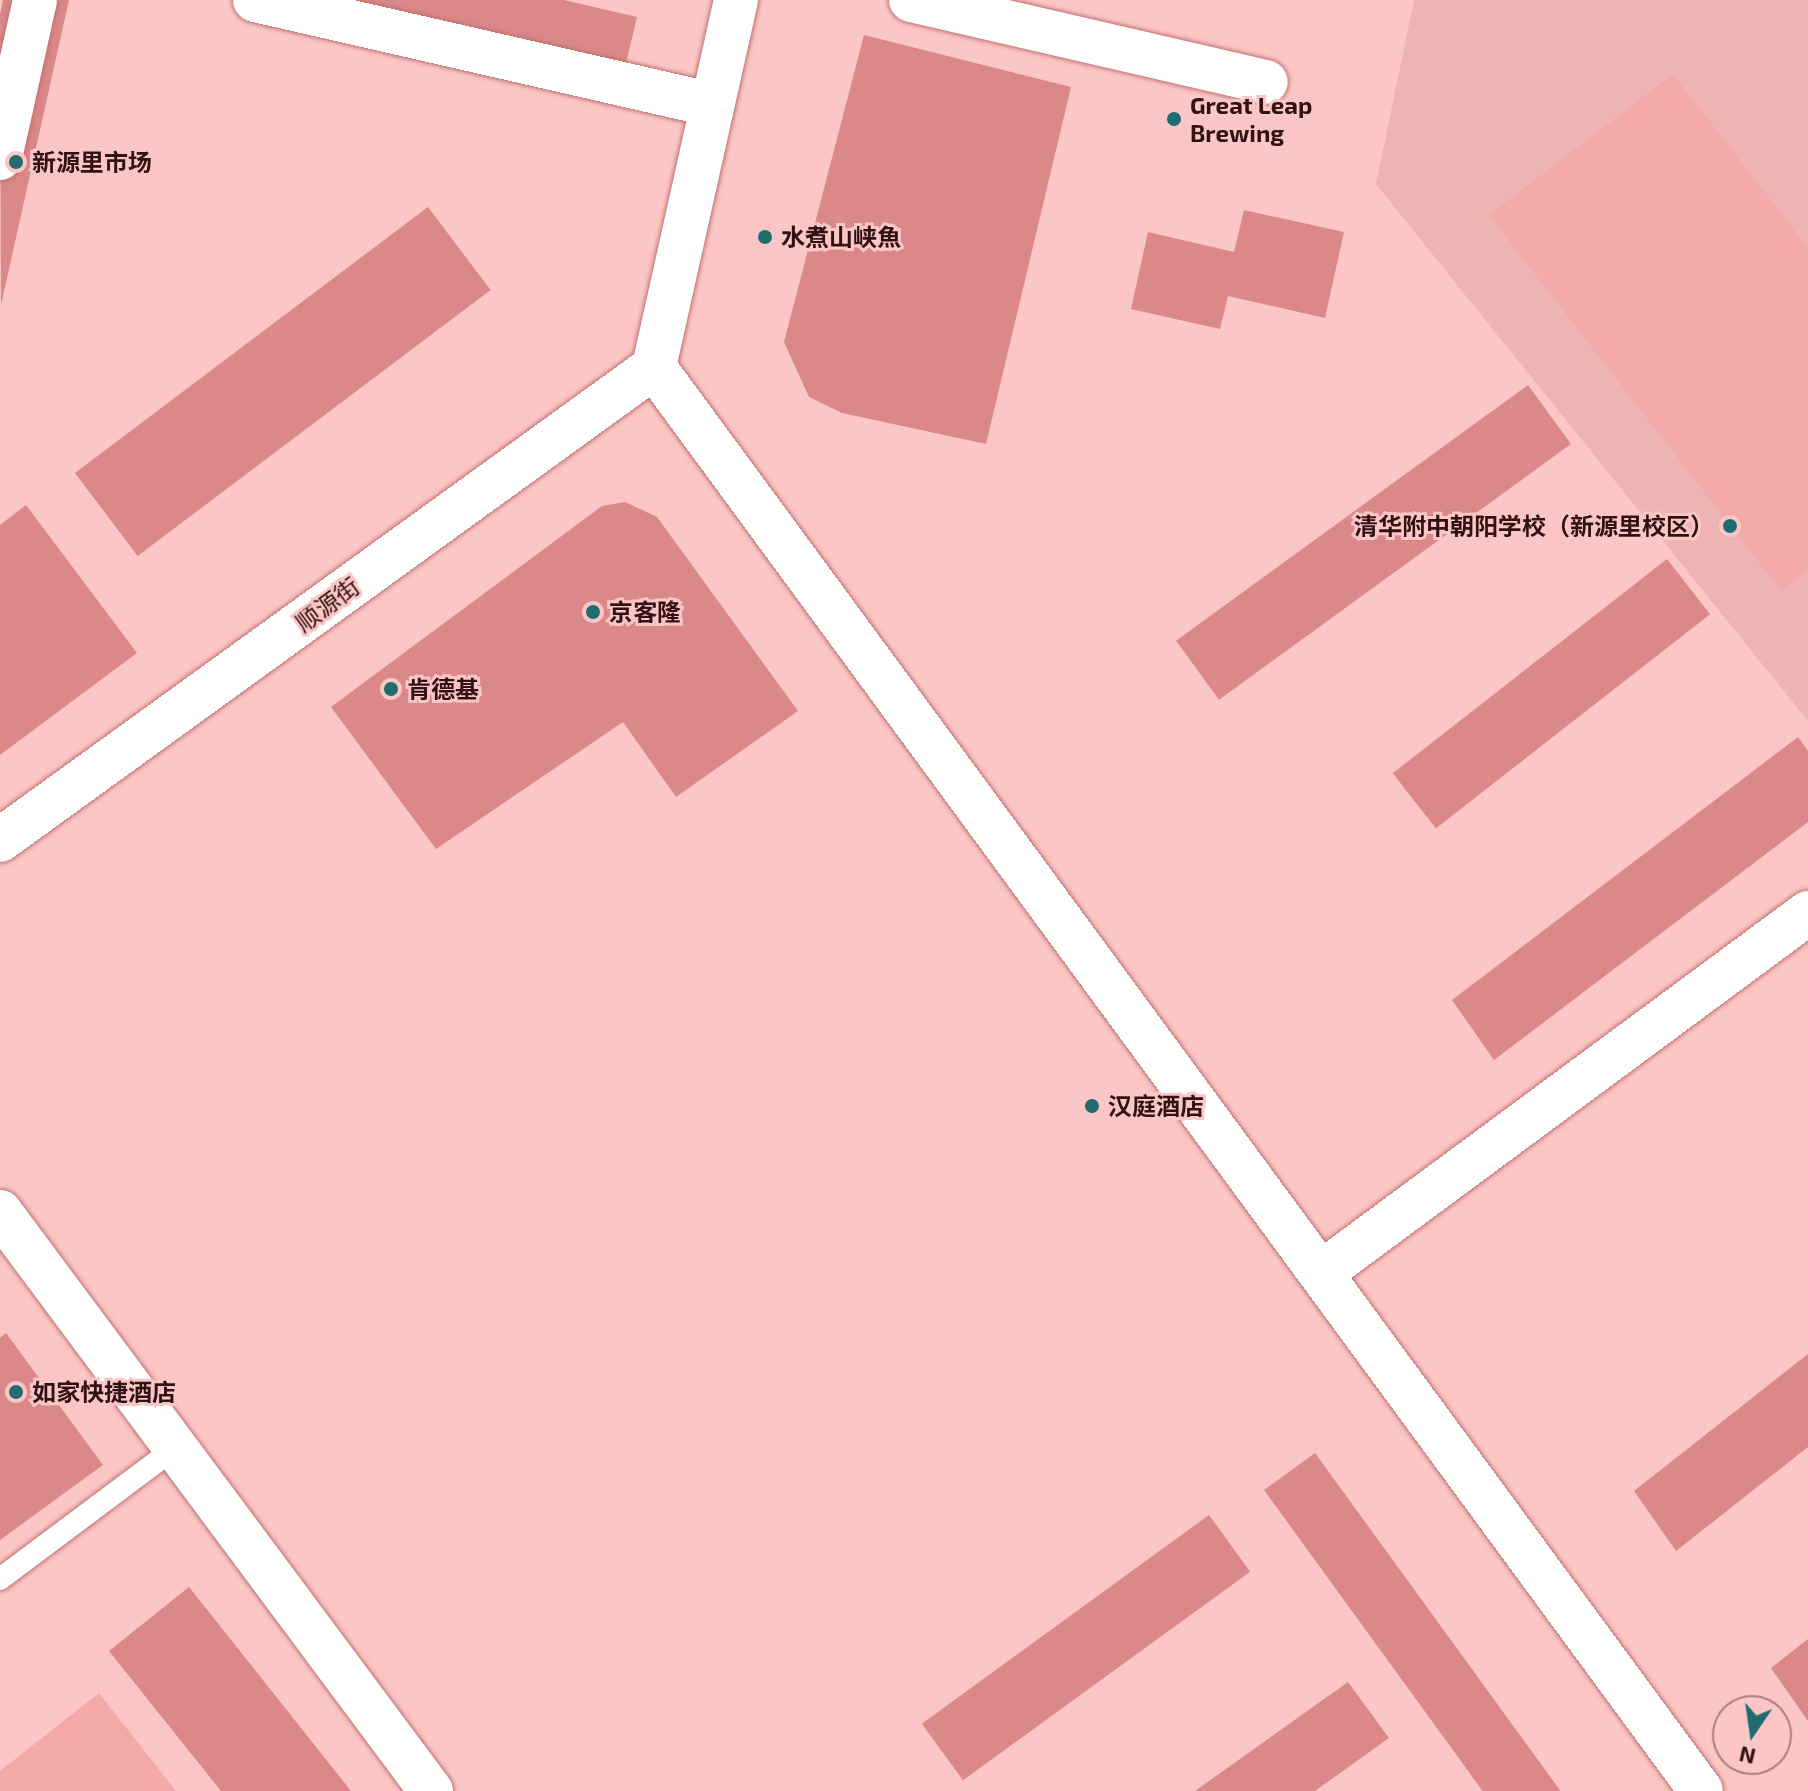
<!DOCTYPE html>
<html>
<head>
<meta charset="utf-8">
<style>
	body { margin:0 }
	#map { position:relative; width:1808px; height:1791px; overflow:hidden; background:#fbc6c5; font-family:"Exo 2","Noto Sans SC",sans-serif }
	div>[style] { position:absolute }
	.built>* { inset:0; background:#edb4b3 }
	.green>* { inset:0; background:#f3a9a8 }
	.building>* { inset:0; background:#db8888; transform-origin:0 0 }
	.roads { filter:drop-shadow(0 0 2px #c17071) drop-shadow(0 0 2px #c17071) }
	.lane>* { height:22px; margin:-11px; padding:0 11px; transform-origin:11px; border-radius:11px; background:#fff }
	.street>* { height:44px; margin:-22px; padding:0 22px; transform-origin:22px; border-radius:22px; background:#fff }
	.secondary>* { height:44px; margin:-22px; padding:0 22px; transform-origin:22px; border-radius:22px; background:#fff }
	.dots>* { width:22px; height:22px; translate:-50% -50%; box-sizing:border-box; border:4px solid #fbc6c5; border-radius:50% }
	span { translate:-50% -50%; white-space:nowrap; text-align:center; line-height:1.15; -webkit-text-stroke:6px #fbc6c5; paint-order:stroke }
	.poi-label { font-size:24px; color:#311113; font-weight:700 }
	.left { translate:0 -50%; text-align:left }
	.right { translate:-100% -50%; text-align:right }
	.street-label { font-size:24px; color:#311113 }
	.north { position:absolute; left:1712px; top:1695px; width:80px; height:80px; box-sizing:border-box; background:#fbc6c5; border:2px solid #aa7e7e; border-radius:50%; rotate:193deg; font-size:22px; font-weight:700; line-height:32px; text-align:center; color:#311113 }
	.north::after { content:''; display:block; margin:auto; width:28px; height:36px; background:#206c6f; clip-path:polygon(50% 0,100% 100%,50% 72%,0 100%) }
</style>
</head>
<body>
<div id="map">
	<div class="built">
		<div style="clip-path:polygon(1414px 0,1808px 0,1808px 721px,1376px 184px)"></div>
	</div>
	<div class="green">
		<div style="clip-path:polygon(1673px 74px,1808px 248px,1808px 570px,1781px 591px,1489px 215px)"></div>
		<div style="clip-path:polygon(99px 1693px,176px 1791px,0 1791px,0 1771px)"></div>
	</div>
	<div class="building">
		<div style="clip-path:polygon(3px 0,69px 0,1px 305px,0 14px)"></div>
		<div style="clip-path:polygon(278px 0,564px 0,637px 17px,622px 80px)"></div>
		<div style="clip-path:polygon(864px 35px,1071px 87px,986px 444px,842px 413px,809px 397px,784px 342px)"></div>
		<div style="left:428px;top:207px;width:104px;height:442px;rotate:53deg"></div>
		<div style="clip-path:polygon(1244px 210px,1344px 232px,1325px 318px,1228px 296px,1220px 329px,1131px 309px,1148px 232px,1234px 252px)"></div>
		<div style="left:1528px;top:385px;width:73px;height:435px;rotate:54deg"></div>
		<div style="clip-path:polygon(625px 502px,657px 517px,798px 711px,676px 797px,623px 722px,436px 849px,331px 707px,602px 506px)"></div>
		<div style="clip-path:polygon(26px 505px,137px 653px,0 755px,0 525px)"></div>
		<div style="left:1667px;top:559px;width:70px;height:348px;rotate:52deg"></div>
		<div style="clip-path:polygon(1798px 737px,1808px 751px,1808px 822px,1494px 1060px,1452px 1000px)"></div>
		<div style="clip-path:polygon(6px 1333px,103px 1465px,0 1540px,0 1338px)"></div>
		<div style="clip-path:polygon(1808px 1354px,1808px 1447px,1676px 1551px,1634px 1491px)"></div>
		<div style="left:1315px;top:1453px;width:419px;height:63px;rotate:54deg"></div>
		<div style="left:1209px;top:1515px;width:70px;height:355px;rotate:54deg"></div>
		<div style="clip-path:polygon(189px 1587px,351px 1791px,221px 1791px,109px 1651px)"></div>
		<div style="clip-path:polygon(1808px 1639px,1808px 1721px,1771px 1668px)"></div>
		<div style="clip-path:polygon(1348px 1682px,1389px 1738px,1315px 1791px,1195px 1791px)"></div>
	</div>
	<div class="roads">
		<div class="lane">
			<div style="left:0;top:1579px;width:219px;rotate:-36.8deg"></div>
		</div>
		<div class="street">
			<div style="left:255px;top:0;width:469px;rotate:12.9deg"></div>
			<div style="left:911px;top:0;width:364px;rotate:13deg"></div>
			<div style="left:0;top:158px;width:162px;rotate:-77.5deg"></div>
			<div style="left:0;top:1212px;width:722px;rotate:53.34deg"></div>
			<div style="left:1321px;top:1273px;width:606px;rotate:-36.47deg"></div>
		</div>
		<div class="secondary">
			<div style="left:736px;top:0;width:376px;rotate:102.6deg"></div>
			<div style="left:654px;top:367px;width:1767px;rotate:53.67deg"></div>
			<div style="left:0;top:840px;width:807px;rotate:-35.88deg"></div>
		</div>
	</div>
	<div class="dots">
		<div style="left:1174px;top:119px;background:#206c6f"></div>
		<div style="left:16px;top:162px;background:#206c6f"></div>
		<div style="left:765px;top:237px;background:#206c6f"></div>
		<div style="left:1730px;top:526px;background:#206c6f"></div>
		<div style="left:593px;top:612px;background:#206c6f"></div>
		<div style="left:391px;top:689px;background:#206c6f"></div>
		<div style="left:1092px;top:1106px;background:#206c6f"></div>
		<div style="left:16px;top:1392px;background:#206c6f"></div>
	</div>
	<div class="poi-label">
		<span class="left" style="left:1190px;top:119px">Great Leap<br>Brewing</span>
		<span class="left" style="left:32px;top:162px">新源里市场</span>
		<span class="left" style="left:781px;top:237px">水煮山峡魚</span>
		<span class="right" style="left:1714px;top:526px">清华附中朝阳学校（新源里校区）</span>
		<span class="left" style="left:609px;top:612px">京客隆</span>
		<span class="left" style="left:407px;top:689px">肯德基</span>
		<span class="left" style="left:1108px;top:1106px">汉庭酒店</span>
		<span class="left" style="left:32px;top:1392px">如家快捷酒店</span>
	</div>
	<div class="street-label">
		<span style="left:327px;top:604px;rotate:-36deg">顺源街</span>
	</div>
	<div class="north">N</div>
</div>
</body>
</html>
